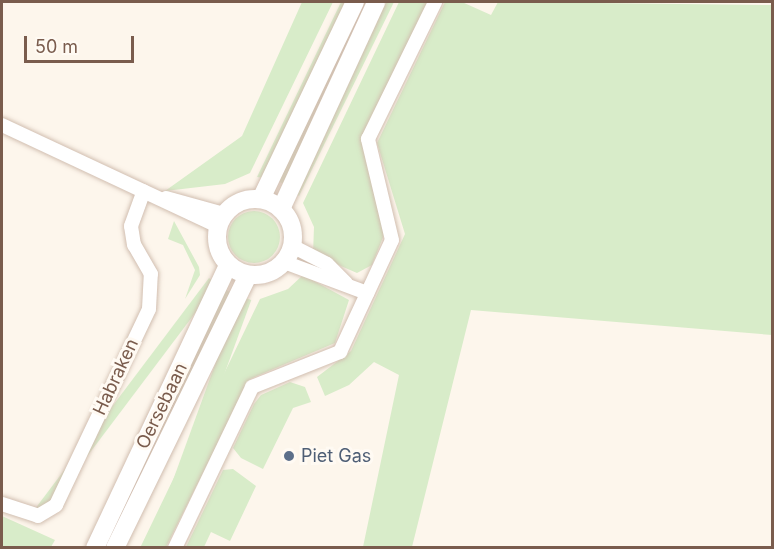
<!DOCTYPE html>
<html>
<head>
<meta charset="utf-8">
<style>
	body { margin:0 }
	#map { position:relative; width:774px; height:549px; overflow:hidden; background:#fdf6ec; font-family:Inter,sans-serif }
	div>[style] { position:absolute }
	.green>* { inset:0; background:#d8ecc9; transform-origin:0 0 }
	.round { border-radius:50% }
	.roads { filter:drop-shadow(0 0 2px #d1beb0) drop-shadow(0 0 2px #d1beb0) }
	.street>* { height:14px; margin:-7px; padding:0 7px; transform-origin:7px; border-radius:7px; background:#fff }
	.secondary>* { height:18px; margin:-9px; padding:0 9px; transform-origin:9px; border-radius:9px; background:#fff }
	.secondary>.ring { margin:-9px; padding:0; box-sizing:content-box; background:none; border:18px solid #fff; border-radius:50% }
	.dots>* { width:16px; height:16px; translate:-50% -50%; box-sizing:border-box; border:3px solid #fffaf3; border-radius:50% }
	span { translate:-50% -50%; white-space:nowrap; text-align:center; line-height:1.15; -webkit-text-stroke:6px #fffaf3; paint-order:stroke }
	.street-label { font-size:18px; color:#7a5c4d }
	.service-label { font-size:18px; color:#4e5e75 }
	.left { translate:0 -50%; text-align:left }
	.frame { position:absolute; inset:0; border:3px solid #7a5c4d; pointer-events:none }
	.scale { position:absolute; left:24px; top:36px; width:110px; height:27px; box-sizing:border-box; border:3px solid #7a5c4d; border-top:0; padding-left:8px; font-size:18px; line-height:21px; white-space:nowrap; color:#7a5c4d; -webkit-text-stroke:4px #fffaf3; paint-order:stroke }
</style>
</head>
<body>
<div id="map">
	<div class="green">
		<div style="clip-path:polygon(302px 2px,333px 2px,250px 173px,225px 184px,165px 191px,242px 136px)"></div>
		<div style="clip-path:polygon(341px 2px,353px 2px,271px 179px,257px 177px)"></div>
		<div style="clip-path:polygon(362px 2px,374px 2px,284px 184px,278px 181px)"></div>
		<div style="clip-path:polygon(382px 2px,394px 2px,299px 196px,292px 190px)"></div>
		<div style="clip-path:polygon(399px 2px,428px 2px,362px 142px,385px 232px,372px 265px,357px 273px,313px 254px,314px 227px,303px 203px)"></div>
		<div style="clip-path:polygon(445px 2px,462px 2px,491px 15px,498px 2px,772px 5px,772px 335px,471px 310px,412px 547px,363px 547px,399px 375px,374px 362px,349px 385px,325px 396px,317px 377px,351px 351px,405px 234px,377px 143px)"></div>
		<div class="round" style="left:228px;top:211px;width:52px;height:52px"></div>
		<div style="clip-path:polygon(174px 221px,199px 267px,200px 275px,185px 299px,195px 270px,183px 245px,168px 239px)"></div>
		<div style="clip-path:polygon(303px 275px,349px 300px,335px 343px,250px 379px,166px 547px,140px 548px,260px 299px,288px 289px)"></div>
		<div style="left:209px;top:278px;width:10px;height:299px;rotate:37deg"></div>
		<div style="clip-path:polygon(226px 290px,232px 293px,112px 547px,100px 548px)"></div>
		<div style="left:240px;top:296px;width:12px;height:279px;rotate:20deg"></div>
		<div style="clip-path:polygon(290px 382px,305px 387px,311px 402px,293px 408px,263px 469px,241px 458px,233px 448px,254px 404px,261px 395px)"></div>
		<div style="clip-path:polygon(233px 469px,256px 486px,230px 541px,211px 532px,204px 547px,186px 547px,223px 470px)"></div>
		<div style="clip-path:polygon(2px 516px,55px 540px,51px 547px,2px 547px)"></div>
	</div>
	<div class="roads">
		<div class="street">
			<div style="left:2px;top:125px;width:238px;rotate:25.1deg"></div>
			<div style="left:166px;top:198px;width:60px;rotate:15.4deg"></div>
			<div style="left:292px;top:246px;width:39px;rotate:27deg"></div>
			<div style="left:327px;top:264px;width:27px;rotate:45deg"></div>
			<div style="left:284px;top:262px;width:89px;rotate:20.5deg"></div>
			<div style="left:2px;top:504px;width:38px;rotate:18deg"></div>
			<div style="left:38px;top:516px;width:21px;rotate:-31deg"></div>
			<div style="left:56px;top:505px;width:217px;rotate:-64.6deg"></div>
			<div style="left:149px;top:309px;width:35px;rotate:-87deg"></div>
			<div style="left:151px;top:274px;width:34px;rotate:-120deg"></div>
			<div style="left:134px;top:245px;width:19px;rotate:-99deg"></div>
			<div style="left:131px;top:226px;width:37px;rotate:-70deg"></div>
			<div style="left:175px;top:548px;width:178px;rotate:-64.4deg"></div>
			<div style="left:252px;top:387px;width:95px;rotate:-21.7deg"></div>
			<div style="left:340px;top:352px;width:123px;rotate:-65.1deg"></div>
			<div style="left:392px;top:240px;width:104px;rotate:-103.4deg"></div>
			<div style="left:368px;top:139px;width:153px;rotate:-63.9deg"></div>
		</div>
		<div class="secondary">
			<div style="left:261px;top:199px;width:218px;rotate:-64.5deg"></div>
			<div class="ring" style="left:217px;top:199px;width:58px;height:58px"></div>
			<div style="left:281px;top:209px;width:228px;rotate:-65.3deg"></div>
			<div style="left:95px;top:548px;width:313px;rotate:-64.8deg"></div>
			<div style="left:115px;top:548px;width:304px;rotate:-64deg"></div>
		</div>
	</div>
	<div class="dots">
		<div style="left:289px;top:456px;background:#5c6f8a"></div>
	</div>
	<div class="street-label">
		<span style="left:116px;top:377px;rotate:-65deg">Habraken</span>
		<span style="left:162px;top:406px;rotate:-64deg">Oersebaan</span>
	</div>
	<div class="service-label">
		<span class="left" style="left:301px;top:456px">Piet Gas</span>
	</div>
	<div class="frame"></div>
	<div class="scale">50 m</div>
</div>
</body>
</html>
